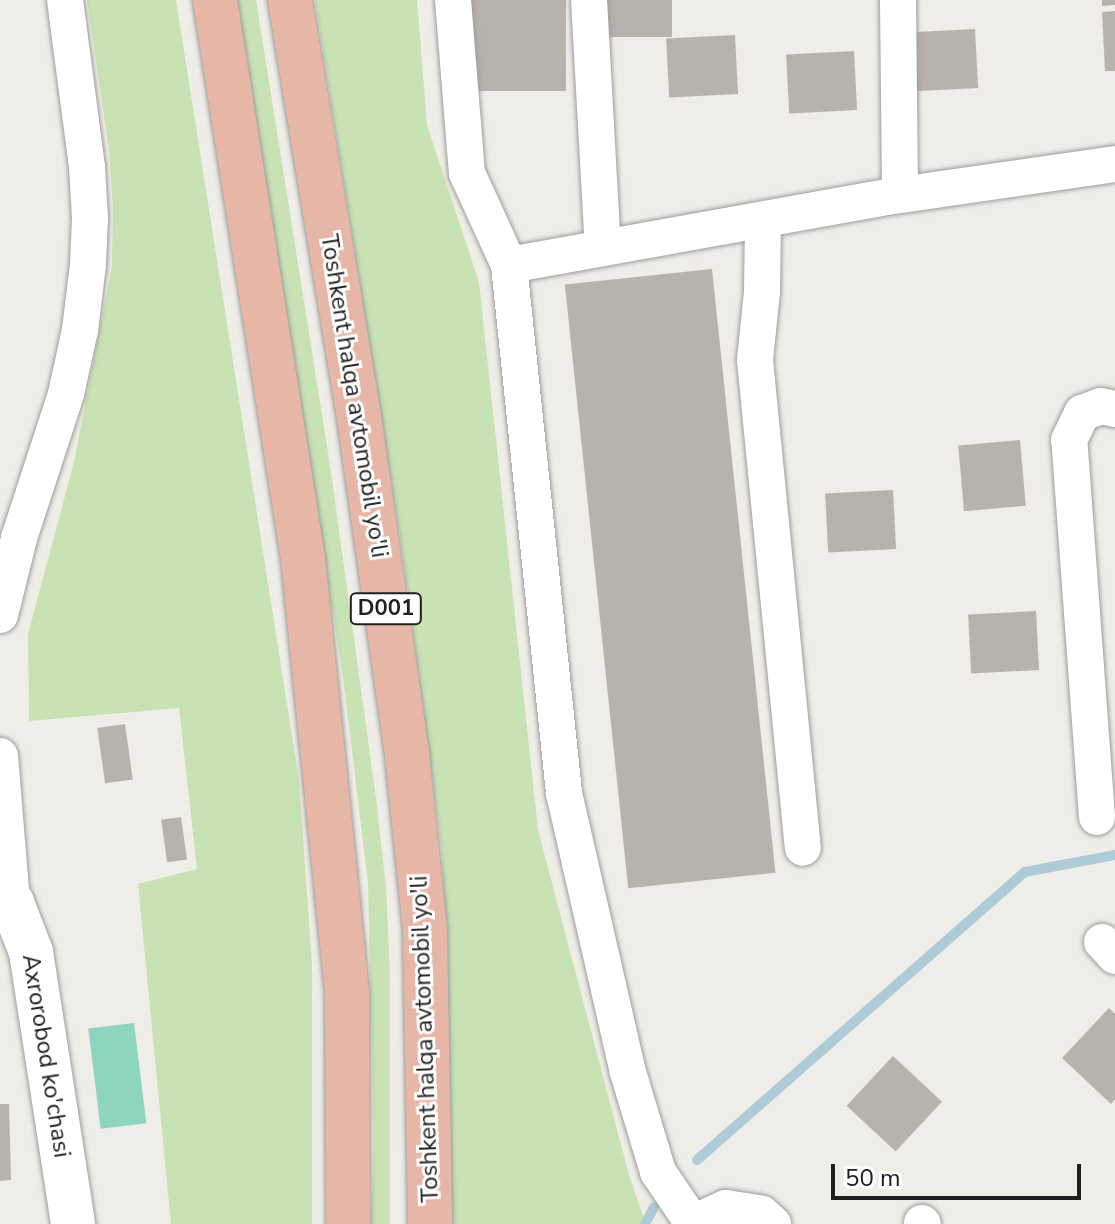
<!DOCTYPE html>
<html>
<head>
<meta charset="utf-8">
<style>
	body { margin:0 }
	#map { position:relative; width:1115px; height:1224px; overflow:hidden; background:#efede7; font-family:"Nunito Sans",sans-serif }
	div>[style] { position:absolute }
	.grass>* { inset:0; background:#c9e2b4 }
	.pitch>* { inset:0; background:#8fd4bc; transform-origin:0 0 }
	.stream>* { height:10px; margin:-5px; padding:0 5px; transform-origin:5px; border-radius:5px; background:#adccd7 }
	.building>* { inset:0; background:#b8b2ad; transform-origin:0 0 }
	.roads { filter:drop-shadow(0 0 2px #9d9d9d) drop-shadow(0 0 2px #9d9d9d) }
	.minor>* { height:36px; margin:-18px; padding:0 18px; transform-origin:18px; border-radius:18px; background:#fff }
	.tertiary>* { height:44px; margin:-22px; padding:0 22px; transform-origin:22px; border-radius:22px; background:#fff }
	.trunk>* { height:44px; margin:-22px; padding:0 22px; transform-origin:22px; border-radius:22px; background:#e6b7a7 }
	span { translate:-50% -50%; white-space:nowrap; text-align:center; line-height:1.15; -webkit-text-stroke:6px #fff; paint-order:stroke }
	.shield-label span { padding:2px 6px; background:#fff; border:2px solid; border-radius:6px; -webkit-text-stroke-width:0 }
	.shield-label { font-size:22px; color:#202020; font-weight:700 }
	.street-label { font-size:24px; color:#202020 }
	.scale { position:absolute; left:831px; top:1164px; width:250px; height:36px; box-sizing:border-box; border:4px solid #202020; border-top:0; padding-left:10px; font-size:24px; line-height:28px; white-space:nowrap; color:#202020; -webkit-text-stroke:6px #fff; paint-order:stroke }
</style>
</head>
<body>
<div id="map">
	<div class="grass">
		<div style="clip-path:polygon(87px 0,176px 0,299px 780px,312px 964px,312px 1224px,171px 1224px,138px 884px,197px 869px,179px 708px,29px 721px,28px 634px,74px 462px,112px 266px,113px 207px,109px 150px)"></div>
		<div style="clip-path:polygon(237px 0,256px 0,330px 465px,376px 798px,386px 887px,390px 973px,390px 1224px,371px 1224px,374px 1146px,368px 883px,344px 685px)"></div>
		<div style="clip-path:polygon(315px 0,417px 0,427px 125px,479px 282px,538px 830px,629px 1175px,646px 1224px,449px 1224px,448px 1001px,442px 851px,403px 554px)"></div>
	</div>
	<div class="pitch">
		<div style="left:134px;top:1023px;width:101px;height:46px;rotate:83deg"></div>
	</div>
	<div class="stream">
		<div style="left:697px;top:1160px;width:436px;rotate:-41.3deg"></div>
		<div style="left:1025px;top:872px;width:92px;rotate:-10.7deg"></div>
		<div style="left:645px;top:1224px;width:19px;rotate:-62deg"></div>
	</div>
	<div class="building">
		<div style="left:470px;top:0;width:96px;height:91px"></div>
		<div style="left:604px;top:0;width:68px;height:37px"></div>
		<div style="clip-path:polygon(1102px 0,1115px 0,1115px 5px,1102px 6px)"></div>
		<div style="clip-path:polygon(1115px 11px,1115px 71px,1105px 71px,1102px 12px)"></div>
		<div style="left:975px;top:29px;width:59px;height:68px;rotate:87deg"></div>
		<div style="left:735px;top:35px;width:59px;height:69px;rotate:87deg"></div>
		<div style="left:854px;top:51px;width:59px;height:68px;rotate:87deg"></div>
		<div style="left:712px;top:269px;width:607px;height:148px;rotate:84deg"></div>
		<div style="left:1020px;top:440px;width:66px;height:62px;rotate:85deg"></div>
		<div style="left:893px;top:490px;width:59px;height:68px;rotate:87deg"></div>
		<div style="left:1036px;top:611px;width:59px;height:68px;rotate:87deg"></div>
		<div style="left:125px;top:724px;width:56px;height:28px;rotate:82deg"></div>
		<div style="left:181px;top:817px;width:43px;height:20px;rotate:82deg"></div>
		<div style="clip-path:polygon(1109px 1008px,1115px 1014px,1115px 1099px,1111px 1104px,1062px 1058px)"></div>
		<div style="left:893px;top:1056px;width:67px;height:68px;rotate:43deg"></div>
		<div style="clip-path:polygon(0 1104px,9px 1104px,11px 1180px,0 1181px)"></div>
	</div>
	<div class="roads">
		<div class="minor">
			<div style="left:453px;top:0;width:174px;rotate:85.4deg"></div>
			<div style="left:467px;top:173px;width:101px;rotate:65.5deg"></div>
			<div style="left:509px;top:265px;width:531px;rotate:84.05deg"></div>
			<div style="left:564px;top:793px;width:283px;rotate:77.1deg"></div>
			<div style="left:627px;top:1069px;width:108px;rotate:73.2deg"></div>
			<div style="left:658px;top:1172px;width:60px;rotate:55.8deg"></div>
			<div style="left:589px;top:0;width:248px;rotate:86.8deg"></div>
			<div style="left:898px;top:0;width:195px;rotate:89.4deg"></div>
			<div style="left:763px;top:220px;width:72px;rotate:90.8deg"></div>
			<div style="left:762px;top:292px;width:68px;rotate:95.9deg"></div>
			<div style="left:755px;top:360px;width:490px;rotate:84.4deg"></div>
			<div style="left:509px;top:265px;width:397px;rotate:-10.2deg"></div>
			<div style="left:900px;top:195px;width:217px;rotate:-8.2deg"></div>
			<div style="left:0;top:615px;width:79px;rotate:-76.1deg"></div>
			<div style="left:19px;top:538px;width:151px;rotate:-71.9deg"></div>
			<div style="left:66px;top:394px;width:66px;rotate:-77.7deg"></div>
			<div style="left:80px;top:330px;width:65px;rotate:-83deg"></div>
			<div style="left:88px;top:265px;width:47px;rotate:-87.6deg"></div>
			<div style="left:90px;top:218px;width:51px;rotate:-93.4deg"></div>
			<div style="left:87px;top:167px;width:168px;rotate:-97.5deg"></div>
			<div style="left:0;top:756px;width:147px;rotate:85.3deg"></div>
			<div style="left:12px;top:903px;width:12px;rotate:171deg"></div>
			<div style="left:1097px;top:817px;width:378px;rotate:-94.2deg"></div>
			<div style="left:1069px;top:440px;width:30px;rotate:-64deg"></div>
			<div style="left:1082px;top:413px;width:20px;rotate:-20deg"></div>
			<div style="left:1101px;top:406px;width:14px;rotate:12deg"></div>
			<div style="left:1102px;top:942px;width:19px;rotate:47deg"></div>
			<div style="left:922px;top:1223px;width:1px;rotate:45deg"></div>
			<div style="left:691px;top:1224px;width:38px;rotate:-25deg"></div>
			<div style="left:726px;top:1208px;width:36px;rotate:9deg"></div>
			<div style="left:762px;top:1214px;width:15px;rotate:42deg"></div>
		</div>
		<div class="tertiary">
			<div style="left:0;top:899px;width:13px;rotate:18deg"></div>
			<div style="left:12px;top:903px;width:53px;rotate:68.8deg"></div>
			<div style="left:31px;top:952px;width:275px;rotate:81.2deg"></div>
		</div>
		<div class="trunk">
			<div style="left:215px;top:0;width:566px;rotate:81.05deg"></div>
			<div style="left:303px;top:559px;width:438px;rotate:84.2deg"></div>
			<div style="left:347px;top:995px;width:229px;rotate:89.7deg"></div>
			<div style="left:290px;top:0;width:423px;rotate:80.6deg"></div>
			<div style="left:359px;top:417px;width:341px;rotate:81.9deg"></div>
			<div style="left:407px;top:755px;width:175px;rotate:84.1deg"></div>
			<div style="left:425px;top:929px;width:295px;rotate:89deg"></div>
		</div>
	</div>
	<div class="shield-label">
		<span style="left:386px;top:609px">D001</span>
	</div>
	<div class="street-label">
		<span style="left:354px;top:396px;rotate:81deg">Toshkent halqa avtomobil yo'li</span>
		<span style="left:425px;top:1039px;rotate:-92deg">Toshkent halqa avtomobil yo'li</span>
		<span style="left:46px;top:1056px;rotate:81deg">Axrorobod ko'chasi</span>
	</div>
	<div class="scale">50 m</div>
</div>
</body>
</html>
